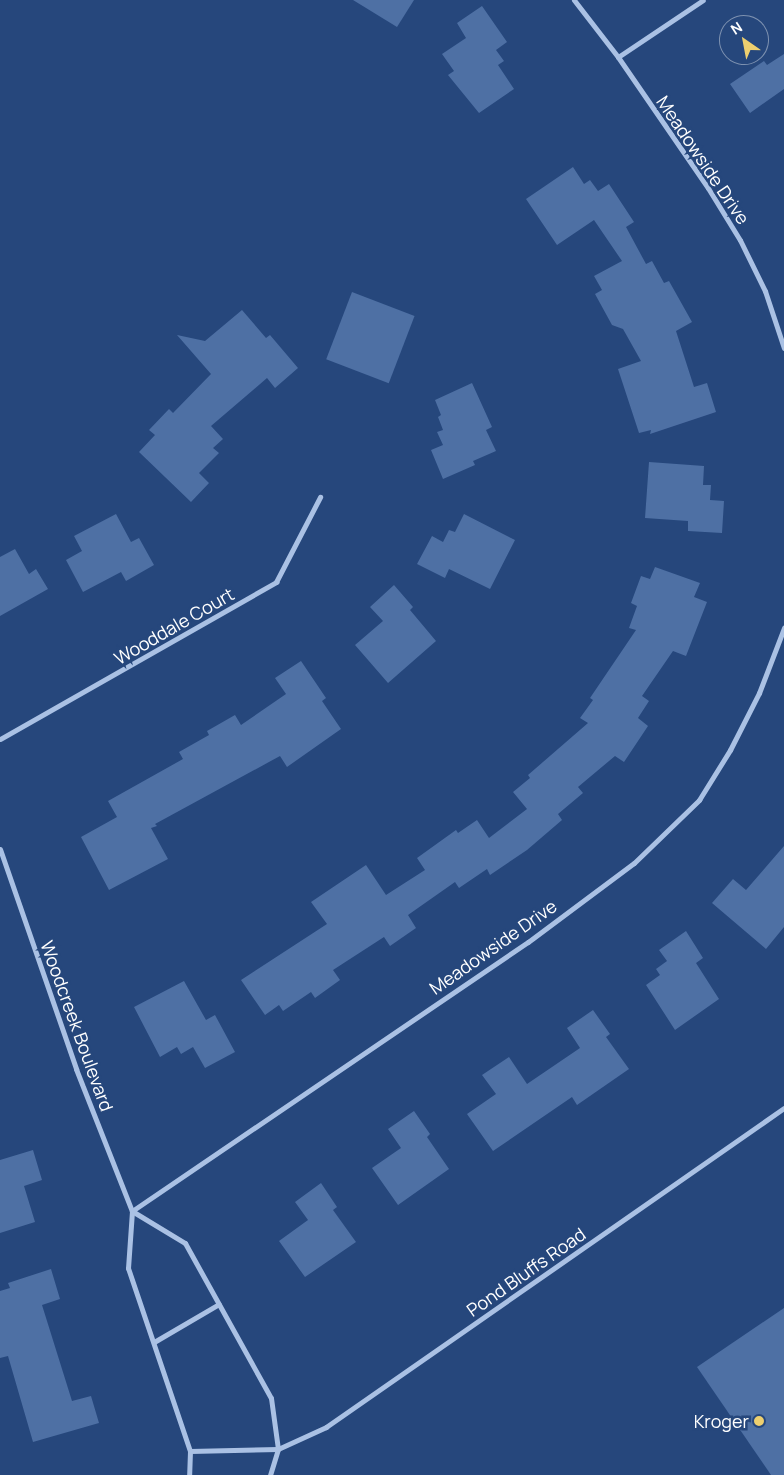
<!DOCTYPE html>
<html>
<head>
<meta charset="utf-8">
<style>
	body { margin:0 }
	#map { position:relative; width:784px; height:1475px; overflow:hidden; background:#26477c; font-family:Manrope,sans-serif }
	div>[style] { position:absolute }
	.building>* { inset:0; background:#4e70a4; transform-origin:0 0 }
	.minor>* { height:5px; margin:-2.5px; padding:0 2.5px; transform-origin:2.5px; border-radius:2.5px; background:#aac1e4 }
	.dots>* { width:14px; height:14px; translate:-50% -50%; box-sizing:border-box; border:2px solid #26477c; border-radius:50% }
	span { translate:-50% -50%; white-space:nowrap; text-align:center; line-height:1.15; -webkit-text-stroke:5px #26477c; paint-order:stroke }
	.street-label { font-size:18px; color:#fff }
	.poi-label { font-size:18px; color:#fff }
	.right { translate:-100% -50%; text-align:right }
	.north { position:absolute; left:719px; top:15px; width:50px; height:50px; box-sizing:border-box; background:#26477c; border:1px solid #7d91b0; border-radius:50%; rotate:327deg; font-size:14px; font-weight:700; line-height:20px; text-align:center; color:#fff }
	.north::after { content:''; display:block; margin:auto; width:18px; height:22px; background:#edcf6f; clip-path:polygon(50% 0,100% 100%,50% 72%,0 100%) }
</style>
</head>
<body>
<div id="map">
	<div class="building">
		<div style="clip-path:polygon(353px 0,414px 0,397px 27px)"></div>
		<div style="clip-path:polygon(482px 6px,507px 42px,496px 50px,504px 61px,498px 65px,514px 89px,479px 113px,448px 75px,454px 71px,442px 54px,466px 38px,457px 23px)"></div>
		<div style="clip-path:polygon(784px 54px,784px 89px,750px 113px,730px 84px,764px 61px,767px 65px)"></div>
		<div style="clip-path:polygon(573px 167px,584px 184px,590px 180px,598px 191px,609px 184px,634px 222px,626px 227px,646px 264px,652px 261px,664px 283px,669px 281px,692px 322px,676px 331px,694px 387px,707px 383px,716px 412px,650px 434px,651px 430px,639px 433px,618px 369px,641px 361px,623px 329px,612px 325px,595px 294px,602px 290px,594px 276px,622px 261px,594px 220px,557px 245px,526px 199px)"></div>
		<div style="left:352px;top:292px;width:67px;height:72px;rotate:21deg"></div>
		<div style="clip-path:polygon(242px 310px,266px 338px,270px 335px,298px 368px,275px 388px,267px 378px,211px 426px,223px 439px,213px 448px,219px 453px,199px 473px,209px 483px,191px 502px,139px 452px,155px 435px,149px 430px,169px 409px,173px 413px,211px 374px,177px 335px,205px 341px)"></div>
		<div style="clip-path:polygon(472px 383px,492px 427px,486px 430px,496px 451px,473px 461px,475px 465px,443px 479px,431px 450px,443px 445px,437px 432px,443px 430px,438px 417px,441px 415px,435px 400px)"></div>
		<div style="clip-path:polygon(649px 462px,704px 466px,703px 485px,711px 485px,710px 500px,724px 501px,722px 533px,688px 531px,688px 521px,645px 518px)"></div>
		<div style="clip-path:polygon(116px 514px,131px 542px,139px 538px,154px 565px,126px 581px,121px 572px,83px 592px,66px 560px,82px 551px,74px 536px)"></div>
		<div style="clip-path:polygon(464px 514px,515px 540px,490px 589px,449px 569px,445px 578px,417px 564px,432px 536px,443px 542px,449px 530px,455px 532px)"></div>
		<div style="clip-path:polygon(15px 549px,29px 574px,36px 569px,48px 589px,0 616px,0 557px)"></div>
		<div style="clip-path:polygon(655px 567px,700px 583px,694px 597px,707px 602px,686px 656px,673px 651px,642px 696px,649px 701px,638px 718px,648px 726px,624px 762px,615px 756px,578px 787px,583px 793px,558px 814px,562px 820px,527px 850px,490px 875px,487px 869px,459px 888px,455px 882px,408px 915px,416px 928px,390px 946px,384px 937px,333px 970px,340px 980px,315px 998px,311px 992px,283px 1011px,279px 1005px,265px 1015px,241px 980px,327px 924px,311px 902px,366px 865px,386px 895px,425px 870px,417px 858px,456px 830px,458px 833px,477px 820px,489px 838px,527px 809px,513px 792px,530px 778px,528px 775px,588px 723px,580px 718px,593px 700px,590px 698px,636px 630px,629px 628px,637px 606px,631px 603px,641px 576px,650px 579px)"></div>
		<div style="clip-path:polygon(394px 585px,413px 607px,410px 610px,436px 641px,388px 683px,355px 645px,383px 621px,370px 607px)"></div>
		<div style="clip-path:polygon(301px 661px,326px 698px,322px 701px,341px 729px,287px 767px,280px 756px,155px 824px,157px 826px,151px 828px,168px 859px,109px 890px,81px 837px,117px 817px,108px 801px,183px 759px,179px 752px,209px 735px,207px 731px,235px 715px,241px 725px,286px 694px,275px 678px)"></div>
		<div style="clip-path:polygon(784px 846px,784px 927px,766px 949px,712px 903px,733px 879px,746px 890px)"></div>
		<div style="clip-path:polygon(686px 931px,703px 958px,696px 963px,719px 999px,675px 1030px,646px 985px,660px 975px,656px 969px,667px 961px,659px 950px)"></div>
		<div style="clip-path:polygon(184px 981px,206px 1020px,215px 1015px,235px 1052px,205px 1068px,193px 1047px,181px 1054px,177px 1047px,160px 1057px,134px 1007px)"></div>
		<div style="clip-path:polygon(593px 1010px,610px 1034px,606px 1037px,629px 1069px,577px 1105px,572px 1097px,493px 1151px,467px 1114px,496px 1094px,482px 1075px,509px 1057px,527px 1084px,580px 1048px,567px 1028px)"></div>
		<div style="clip-path:polygon(414px 1111px,430px 1134px,427px 1137px,449px 1169px,398px 1205px,372px 1168px,401px 1148px,388px 1129px)"></div>
		<div style="clip-path:polygon(33px 1150px,42px 1180px,24px 1186px,35px 1222px,0 1233px,0 1160px)"></div>
		<div style="clip-path:polygon(321px 1183px,337px 1207px,333px 1210px,356px 1242px,305px 1277px,279px 1241px,308px 1220px,295px 1202px)"></div>
		<div style="clip-path:polygon(51px 1269px,60px 1299px,42px 1305px,72px 1401px,91px 1396px,99px 1423px,33px 1442px,8px 1356px,0 1358px,0 1291px,10px 1288px,8px 1283px)"></div>
		<div style="clip-path:polygon(784px 1308px,784px 1475px,771px 1475px,697px 1367px)"></div>
	</div>
	<div class="minor">
		<div style="left:574px;top:0;width:72px;rotate:52.3deg"></div>
		<div style="left:618px;top:57px;width:159px;rotate:55.5deg"></div>
		<div style="left:708px;top:188px;width:61px;rotate:58.4deg"></div>
		<div style="left:740px;top:240px;width:57px;rotate:63.9deg"></div>
		<div style="left:765px;top:291px;width:60px;rotate:71.6deg"></div>
		<div style="left:618px;top:57px;width:102px;rotate:-33.8deg"></div>
		<div style="left:0;top:739px;width:318px;rotate:-29.6deg"></div>
		<div style="left:276px;top:582px;width:96px;rotate:-62.6deg"></div>
		<div style="left:0;top:849px;width:233px;rotate:70.9deg"></div>
		<div style="left:76px;top:1069px;width:153px;rotate:68.5deg"></div>
		<div style="left:132px;top:1211px;width:57px;rotate:94deg"></div>
		<div style="left:128px;top:1268px;width:193px;rotate:71.3deg"></div>
		<div style="left:190px;top:1451px;width:24px;rotate:92deg"></div>
		<div style="left:132px;top:1211px;width:479px;rotate:-34.2deg"></div>
		<div style="left:528px;top:942px;width:132px;rotate:-36.7deg"></div>
		<div style="left:634px;top:863px;width:91px;rotate:-44.1deg"></div>
		<div style="left:699px;top:800px;width:59px;rotate:-58.2deg"></div>
		<div style="left:730px;top:750px;width:64px;rotate:-63deg"></div>
		<div style="left:759px;top:693px;width:70px;rotate:-69deg"></div>
		<div style="left:132px;top:1211px;width:62px;rotate:31.1deg"></div>
		<div style="left:185px;top:1243px;width:177px;rotate:61deg"></div>
		<div style="left:271px;top:1398px;width:51px;rotate:82.2deg"></div>
		<div style="left:278px;top:1449px;width:27px;rotate:107deg"></div>
		<div style="left:154px;top:1342px;width:75px;rotate:-30.3deg"></div>
		<div style="left:190px;top:1451px;width:88px;rotate:-1.3deg"></div>
		<div style="left:278px;top:1449px;width:53px;rotate:-24.6deg"></div>
		<div style="left:326px;top:1427px;width:558px;rotate:-34.86deg"></div>
	</div>
	<div class="dots">
		<div style="left:759px;top:1421px;background:#edcf6f"></div>
	</div>
	<div class="street-label">
		<span style="left:703px;top:160px;rotate:56deg">Meadowside Drive</span>
		<span style="left:174px;top:626px;rotate:-30deg">Wooddale Court</span>
		<span style="left:493px;top:947px;rotate:-35deg">Meadowside Drive</span>
		<span style="left:77px;top:1026px;rotate:70deg">Woodcreek Boulevard</span>
		<span style="left:526px;top:1272px;rotate:-35deg">Pond Bluffs Road</span>
	</div>
	<div class="poi-label">
		<span class="right" style="left:749px;top:1421px">Kroger</span>
	</div>
	<div class="north">N</div>
</div>
</body>
</html>
